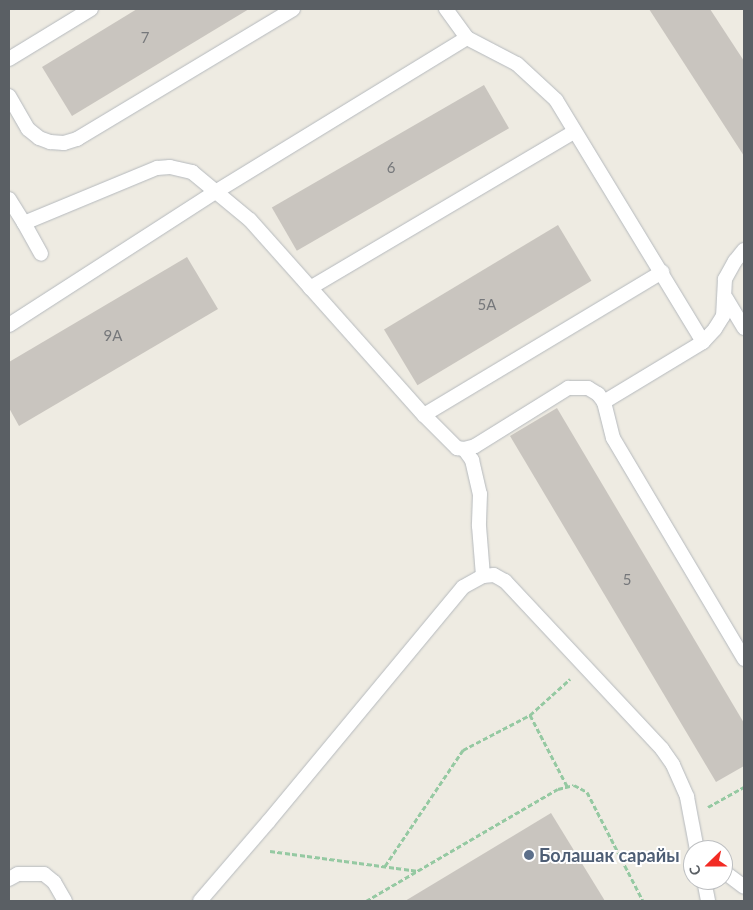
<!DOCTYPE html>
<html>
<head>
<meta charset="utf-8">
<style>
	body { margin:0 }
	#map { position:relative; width:753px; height:910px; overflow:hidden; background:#eeebe2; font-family:Lato,sans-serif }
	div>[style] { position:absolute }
	.building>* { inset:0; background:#c9c5bf; transform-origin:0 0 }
	.path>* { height:3px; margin-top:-1.5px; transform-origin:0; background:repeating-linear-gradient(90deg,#95c9a2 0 5px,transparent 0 7.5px) }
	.roads { filter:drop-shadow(0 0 1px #b5b9bd) drop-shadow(0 0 1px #b5b9bd) }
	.lane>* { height:14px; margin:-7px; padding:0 7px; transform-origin:7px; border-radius:7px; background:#fff }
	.dots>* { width:14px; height:14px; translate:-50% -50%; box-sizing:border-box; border:2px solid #fff; border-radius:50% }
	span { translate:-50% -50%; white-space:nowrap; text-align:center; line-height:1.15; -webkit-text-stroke:4px #fff; paint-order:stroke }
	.number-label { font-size:15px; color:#76787b }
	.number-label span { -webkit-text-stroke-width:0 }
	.service-label { font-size:18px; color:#4e5e75; font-weight:700 }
	.left { translate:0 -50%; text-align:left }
	.frame { position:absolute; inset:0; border:10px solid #5a5f64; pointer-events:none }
	.north { position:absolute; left:683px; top:840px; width:50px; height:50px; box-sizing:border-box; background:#fff; border:1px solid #bdbfc1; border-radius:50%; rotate:248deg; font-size:14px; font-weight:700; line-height:20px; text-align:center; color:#5a5f64 }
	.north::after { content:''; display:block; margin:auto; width:18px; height:22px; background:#f22b24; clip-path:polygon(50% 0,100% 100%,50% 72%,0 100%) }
</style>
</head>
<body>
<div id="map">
	<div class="building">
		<div style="clip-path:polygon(137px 9px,249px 9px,72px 116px,42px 67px)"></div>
		<div style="clip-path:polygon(649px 9px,710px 9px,744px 61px,744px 156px)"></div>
		<div style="left:484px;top:85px;width:50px;height:245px;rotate:60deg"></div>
		<div style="left:558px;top:225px;width:65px;height:203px;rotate:59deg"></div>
		<div style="clip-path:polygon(187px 257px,218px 309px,19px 426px,9px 408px,9px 362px)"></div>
		<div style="clip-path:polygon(557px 408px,744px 723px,744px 766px,716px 782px,510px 436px)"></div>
		<div style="clip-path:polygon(551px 813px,605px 901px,405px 901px)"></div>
	</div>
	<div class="path">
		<div style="left:567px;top:786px;width:80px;rotate:-117.5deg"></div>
		<div style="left:530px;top:715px;width:54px;rotate:-42deg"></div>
		<div style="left:708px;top:807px;width:41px;rotate:-29.1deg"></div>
		<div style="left:270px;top:851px;width:148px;rotate:7.7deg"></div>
		<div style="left:385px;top:866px;width:140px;rotate:-56.1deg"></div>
		<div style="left:463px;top:750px;width:76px;rotate:-27.6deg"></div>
		<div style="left:366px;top:901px;width:222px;rotate:-30.3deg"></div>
		<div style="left:558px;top:789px;width:16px;rotate:-14deg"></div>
		<div style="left:574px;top:785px;width:15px;rotate:28deg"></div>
		<div style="left:587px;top:792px;width:123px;rotate:62.8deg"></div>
	</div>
	<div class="roads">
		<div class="lane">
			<div style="left:446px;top:9px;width:36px;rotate:54deg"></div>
			<div style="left:467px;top:38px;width:56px;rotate:27.5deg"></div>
			<div style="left:517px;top:64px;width:53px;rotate:42.7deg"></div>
			<div style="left:556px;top:100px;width:283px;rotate:58.7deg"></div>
			<div style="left:9px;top:59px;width:96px;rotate:-31.4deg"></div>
			<div style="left:9px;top:96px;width:38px;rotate:60deg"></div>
			<div style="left:28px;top:129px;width:14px;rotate:39deg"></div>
			<div style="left:39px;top:138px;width:12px;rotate:20deg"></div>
			<div style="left:50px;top:142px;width:14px;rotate:4deg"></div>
			<div style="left:64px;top:143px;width:14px;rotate:-17deg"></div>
			<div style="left:77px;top:139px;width:252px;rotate:-31deg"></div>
			<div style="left:9px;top:199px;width:28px;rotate:58deg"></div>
			<div style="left:24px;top:223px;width:144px;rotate:-22.5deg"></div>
			<div style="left:157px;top:168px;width:13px;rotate:-4deg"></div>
			<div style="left:170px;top:167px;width:23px;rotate:13deg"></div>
			<div style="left:192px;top:172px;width:75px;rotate:39.6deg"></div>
			<div style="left:250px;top:220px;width:261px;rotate:48.3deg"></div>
			<div style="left:424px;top:415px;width:47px;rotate:45deg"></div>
			<div style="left:457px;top:448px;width:7px;rotate:8deg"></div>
			<div style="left:464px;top:449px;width:11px;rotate:-15deg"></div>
			<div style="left:475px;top:446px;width:110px;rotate:-31.9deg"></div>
			<div style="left:568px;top:388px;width:20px"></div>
			<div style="left:588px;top:388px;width:12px;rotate:31deg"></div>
			<div style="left:598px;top:394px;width:10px;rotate:53deg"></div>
			<div style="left:24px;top:223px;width:35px;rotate:61deg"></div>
			<div style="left:744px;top:250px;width:14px;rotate:129deg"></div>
			<div style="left:735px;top:261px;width:21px;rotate:119deg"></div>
			<div style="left:725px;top:279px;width:37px;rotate:93deg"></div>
			<div style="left:723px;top:316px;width:15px;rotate:122deg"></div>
			<div style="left:715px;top:329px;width:18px;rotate:133deg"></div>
			<div style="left:703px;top:342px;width:116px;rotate:148.8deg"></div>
			<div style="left:604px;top:402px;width:37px;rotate:76deg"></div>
			<div style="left:613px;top:438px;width:257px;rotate:59.3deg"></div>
			<div style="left:310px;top:288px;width:307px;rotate:-30.6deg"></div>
			<div style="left:726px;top:298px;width:35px;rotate:59deg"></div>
			<div style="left:9px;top:325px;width:247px;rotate:-32.8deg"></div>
			<div style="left:217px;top:191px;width:293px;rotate:-31.5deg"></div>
			<div style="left:424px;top:415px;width:278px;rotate:-31deg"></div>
			<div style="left:464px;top:449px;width:14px;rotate:54deg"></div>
			<div style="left:472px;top:460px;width:35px;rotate:77deg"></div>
			<div style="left:480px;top:494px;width:32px;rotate:92deg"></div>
			<div style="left:479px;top:526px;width:50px;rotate:85.4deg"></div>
			<div style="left:723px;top:871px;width:26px;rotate:37deg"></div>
			<div style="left:9px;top:879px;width:10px;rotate:-29deg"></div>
			<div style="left:18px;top:874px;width:26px"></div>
			<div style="left:44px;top:874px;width:13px;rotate:39deg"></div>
			<div style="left:54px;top:882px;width:22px;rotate:60deg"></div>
			<div style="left:704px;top:880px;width:21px;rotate:79deg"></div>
			<div style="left:200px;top:901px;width:104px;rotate:-49.3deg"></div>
			<div style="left:268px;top:822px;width:305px;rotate:-50.3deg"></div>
			<div style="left:463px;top:587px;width:23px;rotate:-29deg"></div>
			<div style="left:483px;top:576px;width:11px;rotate:-5deg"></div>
			<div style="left:494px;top:575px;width:13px;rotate:29deg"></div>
			<div style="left:505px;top:581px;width:230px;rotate:46.9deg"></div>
			<div style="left:662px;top:749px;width:19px;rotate:55deg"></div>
			<div style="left:673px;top:765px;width:35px;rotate:66deg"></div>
			<div style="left:687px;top:797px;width:54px;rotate:79.3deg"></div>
		</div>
	</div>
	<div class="dots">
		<div style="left:529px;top:855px;background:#5c6f8a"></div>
	</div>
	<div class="number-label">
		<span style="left:145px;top:38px">7</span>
		<span style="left:391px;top:168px">6</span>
		<span style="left:487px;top:305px">5А</span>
		<span style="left:113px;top:336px">9А</span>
		<span style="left:627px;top:580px">5</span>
	</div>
	<div class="service-label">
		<span class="left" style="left:539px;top:855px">Болашак сарайы</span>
	</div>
	<div class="frame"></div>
	<div class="north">С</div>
</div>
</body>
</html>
